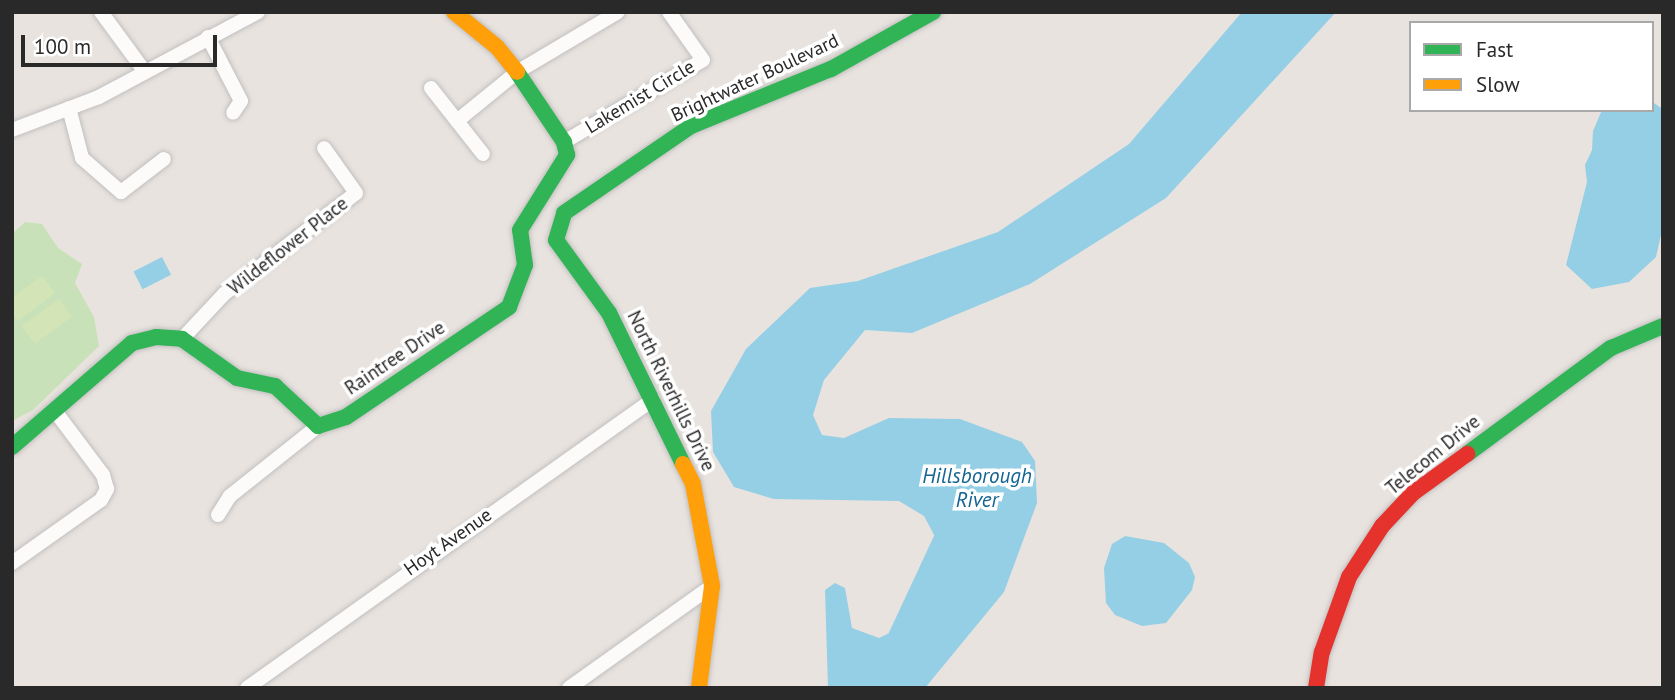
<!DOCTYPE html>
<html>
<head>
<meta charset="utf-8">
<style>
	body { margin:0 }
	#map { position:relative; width:1675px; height:700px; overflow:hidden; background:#e8e3de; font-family:"PT Sans",sans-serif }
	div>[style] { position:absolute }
	.green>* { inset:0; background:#c9e1b8 }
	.pitch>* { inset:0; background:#d3e5b6; transform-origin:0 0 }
	.water>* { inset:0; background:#95cfe6; transform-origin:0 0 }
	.river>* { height:23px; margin:-11.5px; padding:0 11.5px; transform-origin:11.5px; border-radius:11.5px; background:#95cfe6 }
	.roads { filter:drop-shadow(0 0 2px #c1bfc0) drop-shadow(0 0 2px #c1bfc0) }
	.street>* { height:14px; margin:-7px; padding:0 7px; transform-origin:7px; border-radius:7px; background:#fcfbfa }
	.fast>* { height:16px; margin:-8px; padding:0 8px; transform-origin:8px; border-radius:8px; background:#30b455 }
	.slow>* { height:16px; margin:-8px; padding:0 8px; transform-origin:8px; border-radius:8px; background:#ff9f0a }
	.jam>* { height:16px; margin:-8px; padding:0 8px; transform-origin:8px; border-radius:8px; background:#e5322d }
	span { translate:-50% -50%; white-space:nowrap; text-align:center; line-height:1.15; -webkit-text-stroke:7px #fff; paint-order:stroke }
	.street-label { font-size:19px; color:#292929 }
	.water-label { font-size:21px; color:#136493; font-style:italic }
	.frame { position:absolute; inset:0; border:14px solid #292929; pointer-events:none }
	.legend { position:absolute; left:1409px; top:21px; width:245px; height:91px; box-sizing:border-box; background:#fff; border:2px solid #a9a9a9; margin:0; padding:9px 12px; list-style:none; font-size:21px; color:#292929 }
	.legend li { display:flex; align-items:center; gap:14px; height:35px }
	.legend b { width:35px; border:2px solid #a9a9a9 }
	.scale { position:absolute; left:21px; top:35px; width:196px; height:32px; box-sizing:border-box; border:4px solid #292929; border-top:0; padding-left:9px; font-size:21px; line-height:24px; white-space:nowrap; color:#292929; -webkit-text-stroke:5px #fff; paint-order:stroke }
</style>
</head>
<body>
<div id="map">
	<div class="green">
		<div style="clip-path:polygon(25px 222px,42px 224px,58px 248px,82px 264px,75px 283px,94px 317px,99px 346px,33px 410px,12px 421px,12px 234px)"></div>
	</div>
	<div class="pitch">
		<div style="clip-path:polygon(42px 276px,55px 293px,18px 321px,12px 314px,12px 298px)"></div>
		<div style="left:59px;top:299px;width:22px;height:46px;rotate:54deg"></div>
	</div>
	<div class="water">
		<div style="clip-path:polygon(1242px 12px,1336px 12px,1166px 198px,1030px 284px,912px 333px,865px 330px,824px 380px,813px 415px,822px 435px,844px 438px,889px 418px,960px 419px,1022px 442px,1035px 461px,1037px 503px,1004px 592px,925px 688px,828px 688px,825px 590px,835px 583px,845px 588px,852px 628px,879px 638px,900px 628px,947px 559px,924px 516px,899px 501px,774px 499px,734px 487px,713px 452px,711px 411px,746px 349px,810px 288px,858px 281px,998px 232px,1129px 144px)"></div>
		<div style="clip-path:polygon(1654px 103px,1663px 109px,1663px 226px,1656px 257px,1629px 282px,1592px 289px,1566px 265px,1587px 182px,1585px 165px,1592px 150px,1593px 131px,1602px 110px,1652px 110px)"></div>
		<div style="left:162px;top:257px;width:20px;height:32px;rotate:63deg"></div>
		<div style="clip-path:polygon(1125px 536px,1164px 543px,1189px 563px,1195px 577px,1192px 590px,1166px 623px,1142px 626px,1115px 615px,1106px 603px,1104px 568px,1112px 544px)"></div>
	</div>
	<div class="river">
		<div style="left:875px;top:688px;width:168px;rotate:-65deg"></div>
		<div style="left:946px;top:536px;width:18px;rotate:-106deg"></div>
	</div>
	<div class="roads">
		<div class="street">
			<div style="left:101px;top:12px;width:74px;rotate:53.7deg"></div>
			<div style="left:208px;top:37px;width:72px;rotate:62.7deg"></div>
			<div style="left:241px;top:101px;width:14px;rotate:124deg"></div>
			<div style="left:431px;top:88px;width:84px;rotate:51.8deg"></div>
			<div style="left:69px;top:108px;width:52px;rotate:75.4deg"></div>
			<div style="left:82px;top:158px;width:52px;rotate:41.1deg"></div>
			<div style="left:121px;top:192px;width:54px;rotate:-37.5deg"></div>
			<div style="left:457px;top:121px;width:77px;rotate:-39.2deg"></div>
			<div style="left:517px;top:72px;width:117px;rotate:-30.7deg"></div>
			<div style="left:12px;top:130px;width:93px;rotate:-20.8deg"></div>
			<div style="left:99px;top:97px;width:180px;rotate:-28.1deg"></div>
			<div style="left:564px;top:142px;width:161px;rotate:-30.5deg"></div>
			<div style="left:703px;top:60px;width:59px;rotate:-125.3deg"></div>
			<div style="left:182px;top:339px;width:62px;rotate:-47deg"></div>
			<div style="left:224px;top:294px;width:166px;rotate:-37.4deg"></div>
			<div style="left:356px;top:193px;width:55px;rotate:-125.4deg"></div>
			<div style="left:218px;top:515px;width:22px;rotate:-58deg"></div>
			<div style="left:230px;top:496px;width:112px;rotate:-38.5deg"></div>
			<div style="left:12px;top:563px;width:109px;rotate:-35.3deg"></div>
			<div style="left:101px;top:500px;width:13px;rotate:-61deg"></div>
			<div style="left:107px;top:489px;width:15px;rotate:-106deg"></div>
			<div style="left:103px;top:475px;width:80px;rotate:-126.9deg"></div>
			<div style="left:247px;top:688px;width:498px;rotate:-35.4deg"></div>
			<div style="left:569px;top:688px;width:176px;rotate:-35.5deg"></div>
		</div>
		<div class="fast">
			<div style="left:12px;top:447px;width:159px;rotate:-40.9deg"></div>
			<div style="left:132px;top:343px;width:25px;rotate:-14deg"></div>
			<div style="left:156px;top:337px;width:26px;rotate:4deg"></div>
			<div style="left:182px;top:339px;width:67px;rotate:35.3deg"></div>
			<div style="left:237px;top:378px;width:39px;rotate:12deg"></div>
			<div style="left:275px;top:386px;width:59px;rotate:42.9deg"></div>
			<div style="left:318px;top:426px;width:29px;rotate:-18deg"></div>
			<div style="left:346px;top:417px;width:197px;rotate:-34deg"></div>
			<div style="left:509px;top:307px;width:45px;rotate:-69.1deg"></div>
			<div style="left:525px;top:265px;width:35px;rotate:-98deg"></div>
			<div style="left:520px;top:230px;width:89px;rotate:-57.9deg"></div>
			<div style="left:567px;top:155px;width:13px;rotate:-103deg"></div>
			<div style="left:564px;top:142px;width:84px;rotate:-123.9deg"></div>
			<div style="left:1467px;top:454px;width:179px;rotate:-36.4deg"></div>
			<div style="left:1611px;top:348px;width:56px;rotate:-22.9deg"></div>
			<div style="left:683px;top:464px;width:168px;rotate:-116.1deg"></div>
			<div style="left:609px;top:313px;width:90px;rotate:-126deg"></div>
			<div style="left:556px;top:240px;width:28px;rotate:-73deg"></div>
			<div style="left:564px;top:213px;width:154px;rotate:-34.4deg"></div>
			<div style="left:691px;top:126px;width:151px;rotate:-22.2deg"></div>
			<div style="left:831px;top:69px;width:117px;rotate:-29.2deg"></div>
		</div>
		<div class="slow">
			<div style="left:454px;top:12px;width:55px;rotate:39.1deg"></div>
			<div style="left:497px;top:47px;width:32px;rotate:51deg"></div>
			<div style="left:683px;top:464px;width:22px;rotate:63deg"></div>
			<div style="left:693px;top:484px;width:104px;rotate:79.4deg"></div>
			<div style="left:712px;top:586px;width:103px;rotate:97.3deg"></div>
		</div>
		<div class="jam">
			<div style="left:1316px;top:688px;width:36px;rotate:-81deg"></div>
			<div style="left:1322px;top:652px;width:80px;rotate:-70.2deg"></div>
			<div style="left:1349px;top:577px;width:61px;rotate:-57.1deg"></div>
			<div style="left:1382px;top:526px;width:45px;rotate:-46.8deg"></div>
			<div style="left:1413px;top:493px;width:67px;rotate:-35.8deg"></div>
		</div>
	</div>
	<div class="street-label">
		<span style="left:755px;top:78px;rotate:-25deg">Brightwater Boulevard</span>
		<span style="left:640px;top:97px;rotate:-31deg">Lakemist Circle</span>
		<span style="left:288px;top:246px;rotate:-38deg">Wildeflower Place</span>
		<span style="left:395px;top:358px;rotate:-34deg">Raintree Drive</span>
		<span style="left:671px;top:391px;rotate:64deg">North Riverhills Drive</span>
		<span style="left:1433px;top:455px;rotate:-39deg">Telecom Drive</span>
		<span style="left:448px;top:542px;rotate:-35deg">Hoyt Avenue</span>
	</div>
	<div class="water-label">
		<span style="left:977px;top:488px">Hillsborough<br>River</span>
	</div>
	<div class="frame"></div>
	<ul class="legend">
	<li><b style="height:9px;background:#30b455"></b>Fast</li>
	<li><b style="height:9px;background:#ff9f0a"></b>Slow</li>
	</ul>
	<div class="scale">100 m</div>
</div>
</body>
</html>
